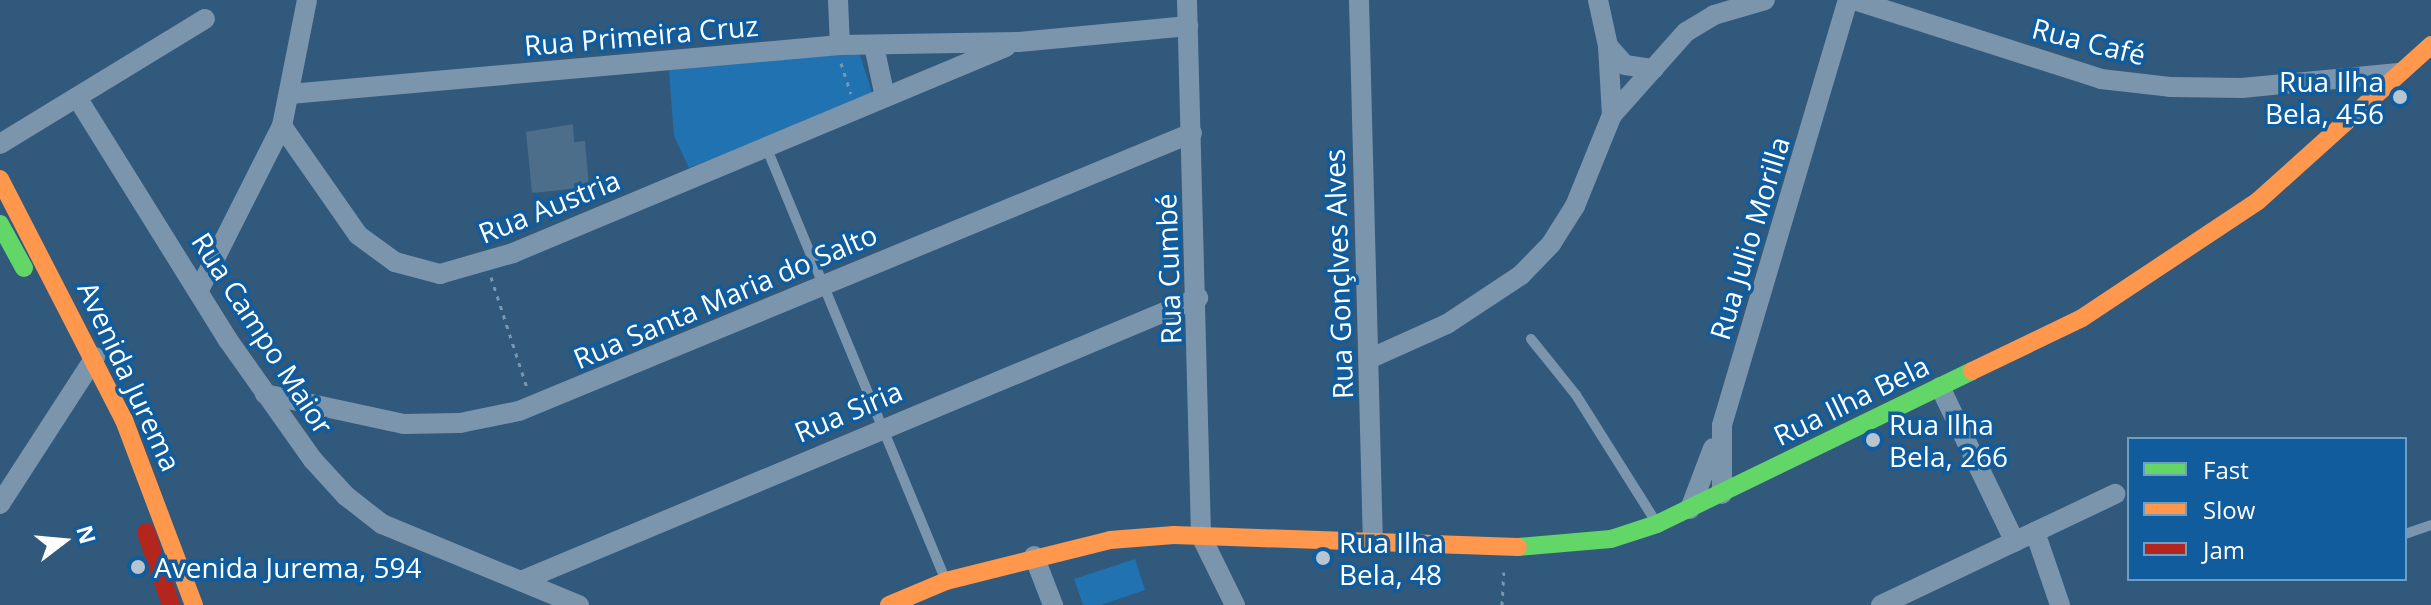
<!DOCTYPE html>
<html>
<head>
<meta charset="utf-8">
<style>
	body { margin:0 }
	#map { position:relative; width:2431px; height:605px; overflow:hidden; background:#30597c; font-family:"Open Sans",sans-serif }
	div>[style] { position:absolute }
	.green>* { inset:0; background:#2072b1 }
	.building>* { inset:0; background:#4d6e8a }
	.path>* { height:3px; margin-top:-1.5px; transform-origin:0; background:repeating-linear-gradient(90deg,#7b95ad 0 4px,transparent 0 10px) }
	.lane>* { height:10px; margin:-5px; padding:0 5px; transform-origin:5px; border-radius:5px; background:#7b95ad }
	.street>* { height:20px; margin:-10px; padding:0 10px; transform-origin:10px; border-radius:10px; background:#7b95ad }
	.fast>* { height:18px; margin:-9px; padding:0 9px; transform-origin:9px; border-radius:9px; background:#63d668 }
	.slow>* { height:18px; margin:-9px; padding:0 9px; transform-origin:9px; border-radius:9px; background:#ff974d }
	.jam>* { height:18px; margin:-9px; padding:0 9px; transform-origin:9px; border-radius:9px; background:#b3261e }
	.dots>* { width:22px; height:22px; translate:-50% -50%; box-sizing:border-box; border:4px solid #105c9c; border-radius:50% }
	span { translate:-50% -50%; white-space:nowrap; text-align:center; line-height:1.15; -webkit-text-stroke:7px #105c9c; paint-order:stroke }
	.street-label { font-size:28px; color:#fff }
	.poi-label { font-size:28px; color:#fff }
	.right { translate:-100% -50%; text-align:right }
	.left { translate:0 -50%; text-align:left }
	.legend { position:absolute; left:2127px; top:437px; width:280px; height:144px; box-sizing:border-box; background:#105c9c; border:2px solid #709dc4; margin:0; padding:10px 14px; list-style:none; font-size:24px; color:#fff }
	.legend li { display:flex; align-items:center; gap:16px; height:40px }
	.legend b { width:40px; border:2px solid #709dc4 }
	.north { position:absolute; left:24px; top:501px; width:80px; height:80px; -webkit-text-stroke:6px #105c9c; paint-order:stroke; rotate:74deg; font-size:22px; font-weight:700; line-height:32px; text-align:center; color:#fff }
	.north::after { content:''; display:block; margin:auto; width:28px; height:36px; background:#fff; clip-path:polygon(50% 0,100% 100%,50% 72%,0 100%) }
</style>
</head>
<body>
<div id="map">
	<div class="green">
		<div style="clip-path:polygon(859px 52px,873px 96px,689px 168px,674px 136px,669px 70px)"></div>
		<div style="clip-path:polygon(1135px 559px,1145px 590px,1101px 605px,1083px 605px,1074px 579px)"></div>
	</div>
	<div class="building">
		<div style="clip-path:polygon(573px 124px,574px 142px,585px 141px,589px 187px,532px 193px,526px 132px)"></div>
	</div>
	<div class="path">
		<div style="left:841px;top:63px;width:32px;rotate:72deg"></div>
		<div style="left:491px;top:277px;width:117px;rotate:72deg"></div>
		<div style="left:1502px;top:605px;width:33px;rotate:-87deg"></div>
	</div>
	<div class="lane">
		<div style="left:767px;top:149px;width:465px;rotate:67.5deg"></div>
		<div style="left:1531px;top:339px;width:72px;rotate:51.2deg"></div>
		<div style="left:1576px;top:395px;width:150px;rotate:57.8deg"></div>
		<div style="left:2405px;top:534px;width:28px;rotate:-19deg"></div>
	</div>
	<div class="street">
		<div style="left:838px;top:0;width:45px;rotate:87.5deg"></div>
		<div style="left:1187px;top:0;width:536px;rotate:88.5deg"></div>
		<div style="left:1201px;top:536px;width:77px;rotate:63.8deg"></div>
		<div style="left:1359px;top:0;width:546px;rotate:88.53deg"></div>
		<div style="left:1598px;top:0;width:47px;rotate:77.7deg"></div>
		<div style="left:1608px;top:46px;width:69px;rotate:86.7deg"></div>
		<div style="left:1854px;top:0;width:259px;rotate:17.7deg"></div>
		<div style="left:2101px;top:79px;width:69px;rotate:6.6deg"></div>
		<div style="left:2170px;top:87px;width:72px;rotate:0.8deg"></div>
		<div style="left:2242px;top:88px;width:157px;rotate:-5.5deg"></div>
		<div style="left:874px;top:46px;width:52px;rotate:77.8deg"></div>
		<div style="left:1608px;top:46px;width:25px;rotate:48deg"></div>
		<div style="left:1625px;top:65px;width:29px;rotate:8deg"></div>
		<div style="left:290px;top:94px;width:552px;rotate:-5.09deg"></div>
		<div style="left:840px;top:45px;width:179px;rotate:-1deg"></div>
		<div style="left:1019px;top:42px;width:170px;rotate:-5.4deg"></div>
		<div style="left:78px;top:99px;width:284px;rotate:58.1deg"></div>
		<div style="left:228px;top:340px;width:147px;rotate:54.7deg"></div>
		<div style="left:313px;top:460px;width:49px;rotate:47.5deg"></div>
		<div style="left:346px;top:496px;width:46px;rotate:37.9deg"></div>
		<div style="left:382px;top:524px;width:213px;rotate:22.4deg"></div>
		<div style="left:282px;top:126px;width:133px;rotate:55.1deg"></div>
		<div style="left:358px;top:235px;width:46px;rotate:36.1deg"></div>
		<div style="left:395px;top:262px;width:47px;rotate:14.9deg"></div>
		<div style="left:440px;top:274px;width:76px;rotate:-16deg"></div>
		<div style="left:513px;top:253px;width:534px;rotate:-22.68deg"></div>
		<div style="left:0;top:144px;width:240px;rotate:-31.4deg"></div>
		<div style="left:199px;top:290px;width:184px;rotate:-63.2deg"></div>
		<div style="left:282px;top:126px;width:128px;rotate:-78.8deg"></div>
		<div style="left:1369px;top:359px;width:85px;rotate:-24.2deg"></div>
		<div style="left:1447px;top:324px;width:89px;rotate:-33.5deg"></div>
		<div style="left:1521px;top:275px;width:43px;rotate:-45.9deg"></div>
		<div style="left:1551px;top:244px;width:45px;rotate:-57.7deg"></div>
		<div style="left:1575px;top:206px;width:98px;rotate:-67.9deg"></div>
		<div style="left:1612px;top:115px;width:111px;rotate:-48.3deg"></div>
		<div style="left:1686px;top:32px;width:33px;rotate:-31deg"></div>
		<div style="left:1714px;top:15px;width:53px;rotate:-16.4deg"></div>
		<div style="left:1940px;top:387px;width:172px;rotate:64.2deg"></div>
		<div style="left:265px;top:394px;width:142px;rotate:12.2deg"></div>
		<div style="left:404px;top:424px;width:56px;rotate:-1deg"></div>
		<div style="left:460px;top:423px;width:60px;rotate:-11.5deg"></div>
		<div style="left:519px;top:411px;width:728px;rotate:-22.44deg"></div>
		<div style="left:1722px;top:494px;width:69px;rotate:-90deg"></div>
		<div style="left:1722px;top:425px;width:443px;rotate:-73.5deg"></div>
		<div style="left:0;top:504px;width:175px;rotate:-57.1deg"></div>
		<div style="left:1690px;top:509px;width:65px;rotate:-69.3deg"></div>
		<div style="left:2035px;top:532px;width:89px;rotate:-25.4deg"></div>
		<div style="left:1034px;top:556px;width:53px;rotate:68.8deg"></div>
		<div style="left:521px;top:581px;width:734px;rotate:-22.69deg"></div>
		<div style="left:1881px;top:605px;width:170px;rotate:-25.4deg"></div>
		<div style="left:2035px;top:532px;width:77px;rotate:71.1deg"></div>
	</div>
	<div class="fast">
		<div style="left:0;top:224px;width:50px;rotate:61.4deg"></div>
		<div style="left:1518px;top:547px;width:93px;rotate:-4.9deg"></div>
		<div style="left:1611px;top:539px;width:48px;rotate:-18.1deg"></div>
		<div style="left:1657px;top:524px;width:350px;rotate:-25.9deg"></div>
	</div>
	<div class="slow">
		<div style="left:0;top:179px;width:271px;rotate:62.8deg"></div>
		<div style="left:124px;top:420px;width:198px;rotate:69.3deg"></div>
		<div style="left:1972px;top:371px;width:122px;rotate:-25.7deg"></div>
		<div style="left:2082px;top:318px;width:211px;rotate:-33.6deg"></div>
		<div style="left:2258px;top:201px;width:233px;rotate:-42deg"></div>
		<div style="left:889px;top:605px;width:62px;rotate:-22.8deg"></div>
		<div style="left:946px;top:581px;width:169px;rotate:-14deg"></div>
		<div style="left:1110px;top:540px;width:64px;rotate:-4.5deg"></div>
		<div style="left:1174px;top:535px;width:344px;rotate:2deg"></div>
	</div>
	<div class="jam">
		<div style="left:146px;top:532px;width:77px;rotate:71.1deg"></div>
	</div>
	<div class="dots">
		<div style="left:2400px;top:97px;background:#b7c5d1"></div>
		<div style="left:1873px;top:440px;background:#b7c5d1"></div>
		<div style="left:1323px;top:558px;background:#b7c5d1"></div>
		<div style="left:138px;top:567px;background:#b7c5d1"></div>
	</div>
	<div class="street-label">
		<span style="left:641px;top:35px;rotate:-5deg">Rua Primeira Cruz</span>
		<span style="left:2089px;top:41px;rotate:14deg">Rua Café</span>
		<span style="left:549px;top:206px;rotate:-22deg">Rua Austria</span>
		<span style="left:1749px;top:238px;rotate:-73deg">Rua Julio Morilla</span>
		<span style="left:1168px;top:269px;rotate:-92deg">Rua Cumbé</span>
		<span style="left:1338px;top:274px;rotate:-92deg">Rua Gonçlves Alves</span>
		<span style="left:725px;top:296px;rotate:-23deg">Rua Santa Maria do Salto</span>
		<span style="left:263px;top:333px;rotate:57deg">Rua Campo Maior</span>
		<span style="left:130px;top:376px;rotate:65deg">Avenida Jurema</span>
		<span style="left:1851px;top:400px;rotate:-26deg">Rua Ilha Bela</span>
		<span style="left:848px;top:411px;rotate:-23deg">Rua Siria</span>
	</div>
	<div class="poi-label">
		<span class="right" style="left:2384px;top:97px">Rua Ilha<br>Bela, 456</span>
		<span class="left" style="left:1889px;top:440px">Rua Ilha<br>Bela, 266</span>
		<span class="left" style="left:1339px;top:558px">Rua Ilha<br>Bela, 48</span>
		<span class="left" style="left:154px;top:567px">Avenida Jurema, 594</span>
	</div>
	<ul class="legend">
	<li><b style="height:10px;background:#63d668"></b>Fast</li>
	<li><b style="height:10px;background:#ff974d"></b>Slow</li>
	<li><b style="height:10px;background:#b3261e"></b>Jam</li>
	</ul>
	<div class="north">N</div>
</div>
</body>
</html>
